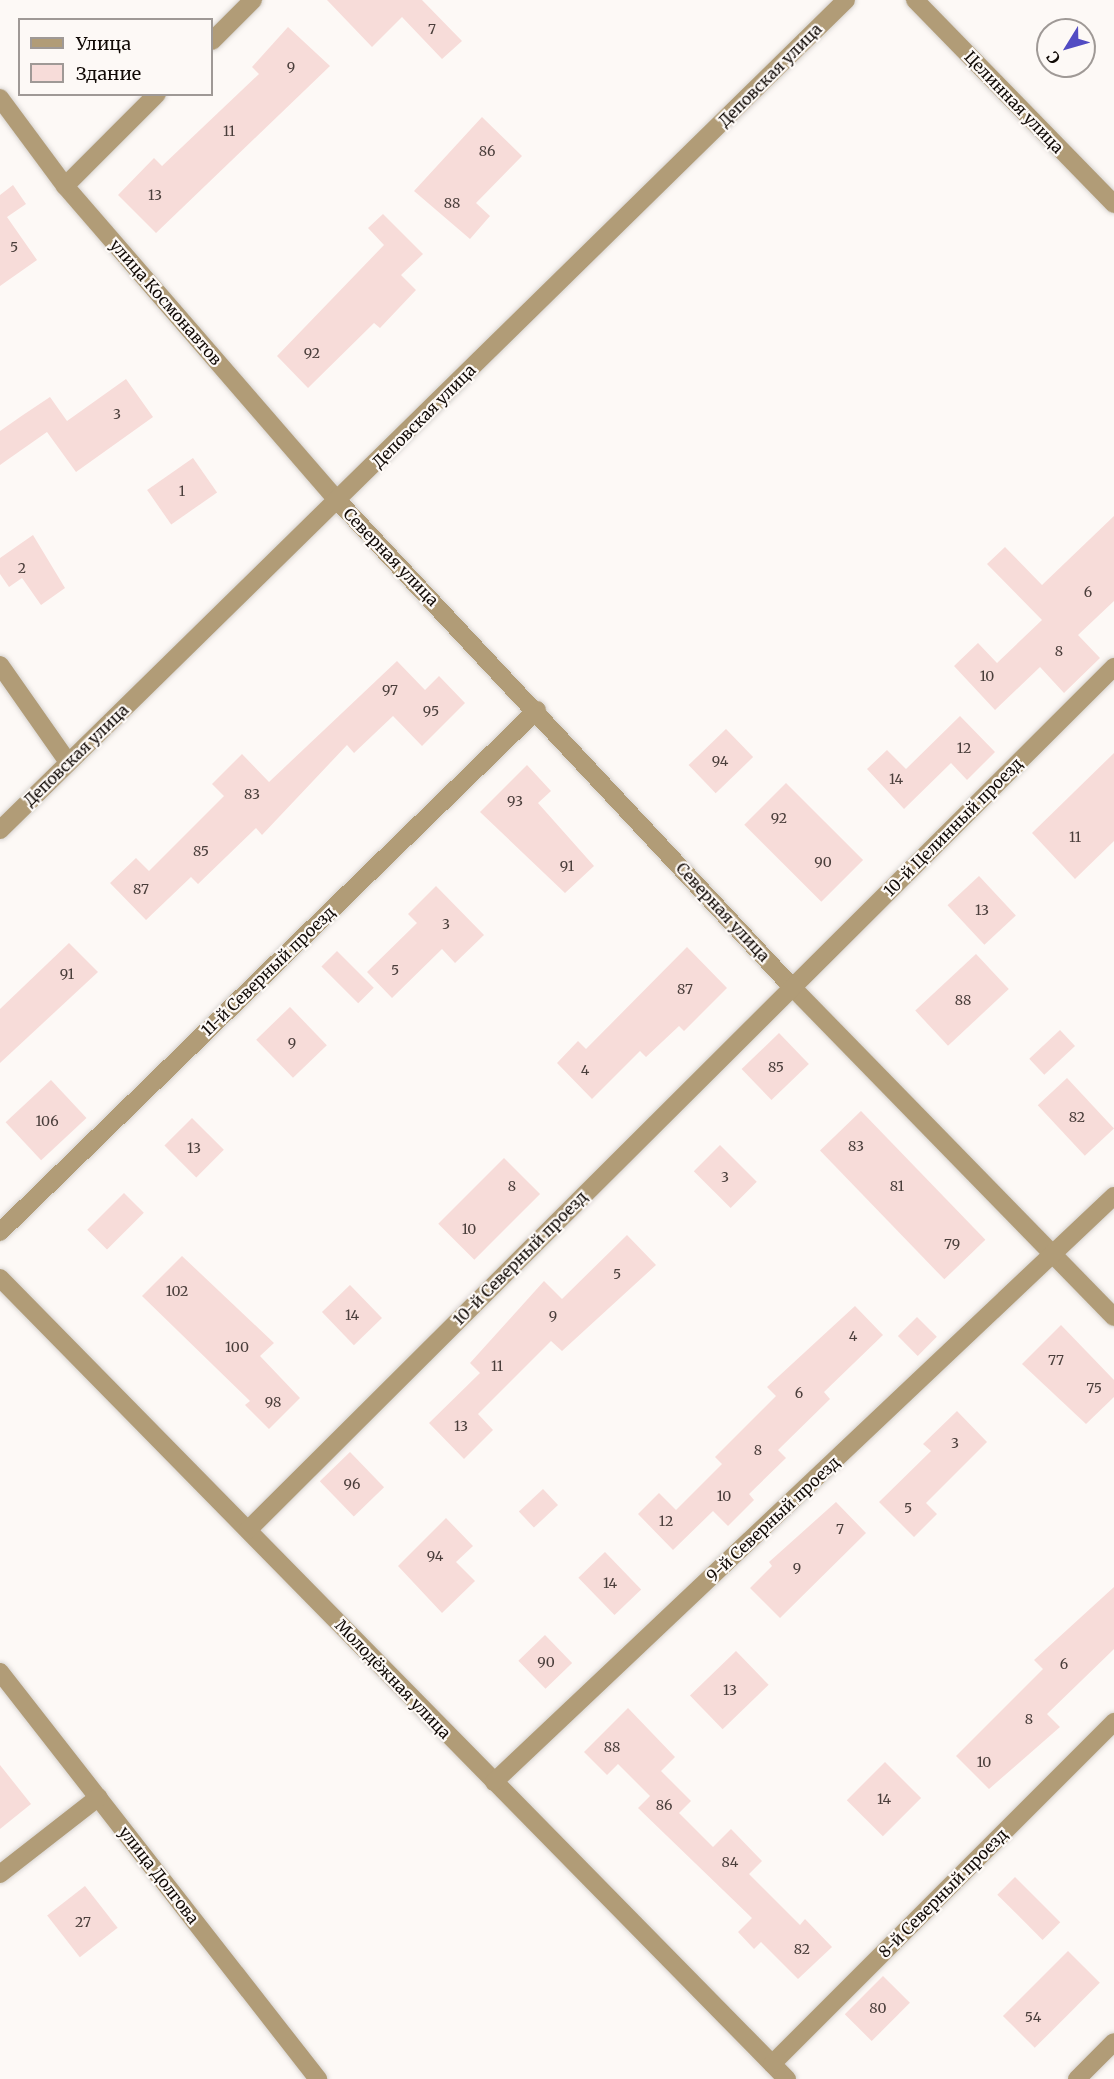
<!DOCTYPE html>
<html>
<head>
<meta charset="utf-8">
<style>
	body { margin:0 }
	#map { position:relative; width:1114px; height:2079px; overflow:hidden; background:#fdf9f6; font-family:Merriweather,serif }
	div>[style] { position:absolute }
	.building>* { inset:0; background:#f7dcd9; transform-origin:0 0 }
	.roads { filter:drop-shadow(0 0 2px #d7d3d0) drop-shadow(0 0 2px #d7d3d0) }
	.minor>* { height:18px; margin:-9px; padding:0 9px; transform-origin:9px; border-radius:9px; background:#b19c77 }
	span { translate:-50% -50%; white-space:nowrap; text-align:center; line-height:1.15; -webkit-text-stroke:4.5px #fdf9f6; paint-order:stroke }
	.number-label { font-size:14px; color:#4a3e3b }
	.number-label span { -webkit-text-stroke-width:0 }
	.street-label { font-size:16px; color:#110a06 }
	.legend { position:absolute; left:18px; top:18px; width:195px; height:78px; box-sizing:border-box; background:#fdf9f6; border:2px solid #9f9996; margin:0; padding:8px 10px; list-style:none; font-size:18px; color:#110a06 }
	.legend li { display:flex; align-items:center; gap:12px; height:30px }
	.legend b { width:30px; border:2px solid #9f9996 }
	.north { position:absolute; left:1036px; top:18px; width:60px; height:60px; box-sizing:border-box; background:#fdf9f6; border:2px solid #9f9996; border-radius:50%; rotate:233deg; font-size:16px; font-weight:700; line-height:24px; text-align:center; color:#110a06 }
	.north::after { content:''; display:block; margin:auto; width:21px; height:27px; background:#524cc3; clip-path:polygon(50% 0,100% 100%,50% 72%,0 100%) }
</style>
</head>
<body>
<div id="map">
	<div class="building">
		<div style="clip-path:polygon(327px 0,422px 0,462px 41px,442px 59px,402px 17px,372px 47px)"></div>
		<div style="clip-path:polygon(288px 27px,330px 66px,156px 233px,118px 195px,154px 158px,162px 166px,259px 74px,252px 67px)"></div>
		<div style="clip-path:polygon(482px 117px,522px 156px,476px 203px,490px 216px,470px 239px,414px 191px)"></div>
		<div style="clip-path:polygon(13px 185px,26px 204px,7px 217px,37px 260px,0 286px,0 195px)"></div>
		<div style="clip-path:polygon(383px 214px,423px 254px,401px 275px,416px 290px,380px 328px,374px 323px,308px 388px,277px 356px,384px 245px,368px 228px)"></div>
		<div style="clip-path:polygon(126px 379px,153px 417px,76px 472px,47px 432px,0 465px,0 431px,23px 415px,50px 397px,67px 421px)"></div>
		<div style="left:193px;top:458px;width:42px;height:56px;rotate:55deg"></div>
		<div style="clip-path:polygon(1114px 516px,1114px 601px,1078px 635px,1100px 658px,1064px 693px,1040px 667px,995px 710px,954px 666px,978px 643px,997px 663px,1042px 620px,987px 564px,1005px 547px,1042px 585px)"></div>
		<div style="clip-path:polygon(33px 535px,65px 588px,41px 605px,22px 578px,9px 587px,0 574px,0 558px)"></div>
		<div style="clip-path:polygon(397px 661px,425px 690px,439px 676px,465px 703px,422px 746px,393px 716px,354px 753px,347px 745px,262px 835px,256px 828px,198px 884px,191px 877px,146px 920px,110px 883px,136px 858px,149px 871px,224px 796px,212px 784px,242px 754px,269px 782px)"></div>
		<div style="clip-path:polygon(960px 716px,995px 752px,967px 780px,951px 763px,904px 809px,867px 769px,887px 750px,906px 769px)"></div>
		<div style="left:726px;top:729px;width:39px;height:52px;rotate:46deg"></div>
		<div style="clip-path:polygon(1114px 753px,1114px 841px,1075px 879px,1032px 833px)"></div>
		<div style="clip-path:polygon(527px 765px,551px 791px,538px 803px,594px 866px,565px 893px,480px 812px)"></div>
		<div style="left:786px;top:783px;width:109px;height:59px;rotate:45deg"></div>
		<div style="left:979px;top:876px;width:54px;height:43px;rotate:47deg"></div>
		<div style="clip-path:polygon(436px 886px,484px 935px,455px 963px,442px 949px,392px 998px,367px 972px,417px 923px,408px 914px)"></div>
		<div style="clip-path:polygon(69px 943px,98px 972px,0 1063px,0 1009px)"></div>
		<div style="clip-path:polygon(687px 947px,727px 988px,684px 1031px,679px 1026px,646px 1057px,640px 1051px,592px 1099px,557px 1063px,578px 1041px,586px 1049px)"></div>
		<div style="left:337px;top:951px;width:52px;height:22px;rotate:45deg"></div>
		<div style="left:976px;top:954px;width:48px;height:83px;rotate:47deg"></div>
		<div style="left:290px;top:1007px;width:53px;height:47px;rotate:46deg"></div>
		<div style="left:1060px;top:1030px;width:22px;height:42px;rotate:47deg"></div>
		<div style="left:779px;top:1033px;width:43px;height:52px;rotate:46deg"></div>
		<div style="left:1067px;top:1078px;width:69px;height:40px;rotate:47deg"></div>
		<div style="left:51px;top:1080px;width:52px;height:62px;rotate:47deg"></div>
		<div style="left:861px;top:1111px;width:179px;height:57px;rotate:46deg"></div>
		<div style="left:192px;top:1118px;width:45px;height:39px;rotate:45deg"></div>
		<div style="left:720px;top:1145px;width:52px;height:37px;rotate:45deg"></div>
		<div style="left:504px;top:1158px;width:51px;height:93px;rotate:45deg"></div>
		<div style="left:124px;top:1193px;width:28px;height:52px;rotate:45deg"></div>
		<div style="clip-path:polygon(627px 1235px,656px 1265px,562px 1351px,551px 1341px,478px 1414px,493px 1430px,464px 1459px,429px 1423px,480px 1373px,470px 1363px,544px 1281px,562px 1299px)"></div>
		<div style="clip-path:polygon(182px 1256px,274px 1343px,260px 1356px,300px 1398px,269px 1429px,245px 1405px,250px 1401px,142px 1296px)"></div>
		<div style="left:350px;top:1285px;width:46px;height:39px;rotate:46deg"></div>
		<div style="clip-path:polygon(855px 1306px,883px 1335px,824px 1392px,830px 1399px,778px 1450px,786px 1458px,749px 1494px,754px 1500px,728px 1526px,713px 1511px,673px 1550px,638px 1514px,659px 1493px,676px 1510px,722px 1464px,715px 1457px,776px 1396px,767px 1387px)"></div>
		<div style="left:917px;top:1317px;width:28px;height:27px;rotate:45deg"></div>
		<div style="clip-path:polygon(1061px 1325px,1114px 1380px,1114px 1397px,1086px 1424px,1022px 1364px)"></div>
		<div style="clip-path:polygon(957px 1411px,987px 1442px,926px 1503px,937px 1514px,914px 1537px,879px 1502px,931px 1451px,923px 1444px)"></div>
		<div style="left:350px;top:1452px;width:49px;height:42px;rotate:46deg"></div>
		<div style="left:543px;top:1489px;width:22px;height:33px;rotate:47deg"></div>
		<div style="clip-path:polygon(836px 1502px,866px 1533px,780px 1618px,750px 1588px,772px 1566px,769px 1562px)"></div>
		<div style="clip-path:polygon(446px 1518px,473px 1546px,456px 1562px,475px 1581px,442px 1613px,398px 1566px)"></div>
		<div style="left:605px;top:1552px;width:52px;height:37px;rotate:46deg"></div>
		<div style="clip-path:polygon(1114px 1587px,1114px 1649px,1047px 1714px,1060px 1727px,989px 1789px,956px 1756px,1043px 1669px,1034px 1660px)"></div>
		<div style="left:545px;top:1635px;width:39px;height:37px;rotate:46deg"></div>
		<div style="left:736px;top:1651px;width:47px;height:64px;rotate:46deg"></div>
		<div style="clip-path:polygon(628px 1708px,675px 1757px,661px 1771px,691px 1801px,679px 1813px,713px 1847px,731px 1829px,762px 1861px,749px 1874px,800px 1925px,805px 1919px,832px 1947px,798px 1979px,761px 1942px,754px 1949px,738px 1932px,752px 1918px,638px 1808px,650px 1796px,618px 1764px,607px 1775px,584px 1752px)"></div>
		<div style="left:885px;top:1762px;width:51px;height:54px;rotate:45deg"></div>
		<div style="clip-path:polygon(0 1765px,31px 1804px,0 1829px)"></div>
		<div style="left:1015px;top:1877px;width:64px;height:25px;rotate:45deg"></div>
		<div style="left:85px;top:1886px;width:53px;height:48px;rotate:52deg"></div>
		<div style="left:1068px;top:1951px;width:45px;height:92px;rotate:45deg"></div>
		<div style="left:883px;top:1976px;width:38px;height:54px;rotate:45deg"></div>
	</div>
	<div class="roads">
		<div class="minor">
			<div style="left:915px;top:0;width:285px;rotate:45.7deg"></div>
			<div style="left:212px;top:41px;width:58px;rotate:-45deg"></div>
			<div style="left:0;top:98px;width:109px;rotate:53.5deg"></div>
			<div style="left:65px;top:186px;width:417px;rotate:49.1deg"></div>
			<div style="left:338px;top:501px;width:665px;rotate:46.95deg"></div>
			<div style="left:792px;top:987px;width:461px;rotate:45.7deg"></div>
			<div style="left:65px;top:186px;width:130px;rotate:-45deg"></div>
			<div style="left:0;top:665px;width:118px;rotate:55deg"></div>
			<div style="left:0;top:830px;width:1185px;rotate:-44.45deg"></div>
			<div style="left:0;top:1232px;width:749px;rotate:-44.19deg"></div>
			<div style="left:0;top:1278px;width:1123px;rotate:45.51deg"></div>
			<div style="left:248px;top:1530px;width:1223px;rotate:-44.9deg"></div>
			<div style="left:0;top:1672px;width:517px;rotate:52deg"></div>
			<div style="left:494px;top:1782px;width:853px;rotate:-43.39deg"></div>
			<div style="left:0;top:1874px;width:125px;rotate:-37.9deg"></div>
			<div style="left:772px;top:2064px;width:484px;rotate:-45deg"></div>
			<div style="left:1077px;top:2079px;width:52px;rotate:-45deg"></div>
		</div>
	</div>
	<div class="number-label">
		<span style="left:432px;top:29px">7</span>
		<span style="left:291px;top:67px">9</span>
		<span style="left:229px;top:131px">11</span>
		<span style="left:487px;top:151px">86</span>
		<span style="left:155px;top:195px">13</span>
		<span style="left:452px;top:203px">88</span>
		<span style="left:14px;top:247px">5</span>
		<span style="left:312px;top:353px">92</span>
		<span style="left:117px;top:414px">3</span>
		<span style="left:182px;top:491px">1</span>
		<span style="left:22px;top:568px">2</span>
		<span style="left:1088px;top:592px">6</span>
		<span style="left:1059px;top:651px">8</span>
		<span style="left:987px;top:676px">10</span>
		<span style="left:390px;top:690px">97</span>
		<span style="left:431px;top:711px">95</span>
		<span style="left:964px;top:748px">12</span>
		<span style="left:720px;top:761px">94</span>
		<span style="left:896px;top:779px">14</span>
		<span style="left:252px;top:794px">83</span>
		<span style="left:515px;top:801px">93</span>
		<span style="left:779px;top:818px">92</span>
		<span style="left:1075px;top:837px">11</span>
		<span style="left:201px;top:851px">85</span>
		<span style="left:823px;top:862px">90</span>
		<span style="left:567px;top:866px">91</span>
		<span style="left:141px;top:889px">87</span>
		<span style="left:982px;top:910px">13</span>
		<span style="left:446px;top:924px">3</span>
		<span style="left:395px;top:970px">5</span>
		<span style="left:67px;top:974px">91</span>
		<span style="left:685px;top:989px">87</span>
		<span style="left:963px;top:1000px">88</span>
		<span style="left:292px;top:1043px">9</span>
		<span style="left:776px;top:1067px">85</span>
		<span style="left:585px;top:1070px">4</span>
		<span style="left:1077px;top:1117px">82</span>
		<span style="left:47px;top:1121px">106</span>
		<span style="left:856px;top:1146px">83</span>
		<span style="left:194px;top:1148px">13</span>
		<span style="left:725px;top:1177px">3</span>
		<span style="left:512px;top:1186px">8</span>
		<span style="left:897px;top:1186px">81</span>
		<span style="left:469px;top:1229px">10</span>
		<span style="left:952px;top:1244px">79</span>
		<span style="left:617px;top:1274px">5</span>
		<span style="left:177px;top:1291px">102</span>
		<span style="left:352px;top:1315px">14</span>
		<span style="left:553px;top:1316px">9</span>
		<span style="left:853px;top:1336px">4</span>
		<span style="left:237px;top:1347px">100</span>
		<span style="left:1056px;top:1360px">77</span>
		<span style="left:497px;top:1366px">11</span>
		<span style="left:1094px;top:1388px">75</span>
		<span style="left:799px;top:1393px">6</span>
		<span style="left:273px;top:1402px">98</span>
		<span style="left:461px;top:1426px">13</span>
		<span style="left:955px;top:1443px">3</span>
		<span style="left:758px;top:1450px">8</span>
		<span style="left:352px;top:1484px">96</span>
		<span style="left:724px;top:1496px">10</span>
		<span style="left:908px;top:1508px">5</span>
		<span style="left:666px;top:1521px">12</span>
		<span style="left:840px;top:1529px">7</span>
		<span style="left:435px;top:1556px">94</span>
		<span style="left:797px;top:1568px">9</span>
		<span style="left:610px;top:1583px">14</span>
		<span style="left:546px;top:1662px">90</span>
		<span style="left:1064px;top:1664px">6</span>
		<span style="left:730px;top:1690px">13</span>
		<span style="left:1029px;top:1719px">8</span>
		<span style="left:612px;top:1747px">88</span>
		<span style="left:984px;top:1762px">10</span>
		<span style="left:884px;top:1799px">14</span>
		<span style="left:664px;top:1805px">86</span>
		<span style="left:730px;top:1862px">84</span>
		<span style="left:83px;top:1922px">27</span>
		<span style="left:802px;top:1949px">82</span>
		<span style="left:878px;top:2008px">80</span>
		<span style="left:1033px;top:2017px">54</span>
	</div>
	<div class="street-label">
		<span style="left:770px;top:75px;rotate:-45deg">Деповская улица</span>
		<span style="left:1014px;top:102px;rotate:46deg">Целинная улица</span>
		<span style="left:166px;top:302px;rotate:49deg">улица Космонавтов</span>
		<span style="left:424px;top:416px;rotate:-45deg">Деповская улица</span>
		<span style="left:391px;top:557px;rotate:46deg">Северная улица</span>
		<span style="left:76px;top:755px;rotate:-44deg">Деповская улица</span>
		<span style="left:953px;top:827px;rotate:-45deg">10-й Целинный проезд</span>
		<span style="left:723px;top:912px;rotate:47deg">Северная улица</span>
		<span style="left:268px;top:971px;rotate:-44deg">11-й Северный проезд</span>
		<span style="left:520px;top:1258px;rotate:-45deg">10-й Северный проезд</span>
		<span style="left:773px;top:1519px;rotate:-43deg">9-й Северный проезд</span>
		<span style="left:393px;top:1679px;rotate:46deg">Молодёжная улица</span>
		<span style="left:159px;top:1875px;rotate:52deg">улица Долгова</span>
		<span style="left:943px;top:1893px;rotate:-45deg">8-й Северный проезд</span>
	</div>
	<ul class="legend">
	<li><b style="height:8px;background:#b19c77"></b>Улица</li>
	<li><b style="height:16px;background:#f7dcd9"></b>Здание</li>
	</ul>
	<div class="north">С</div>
</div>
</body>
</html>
